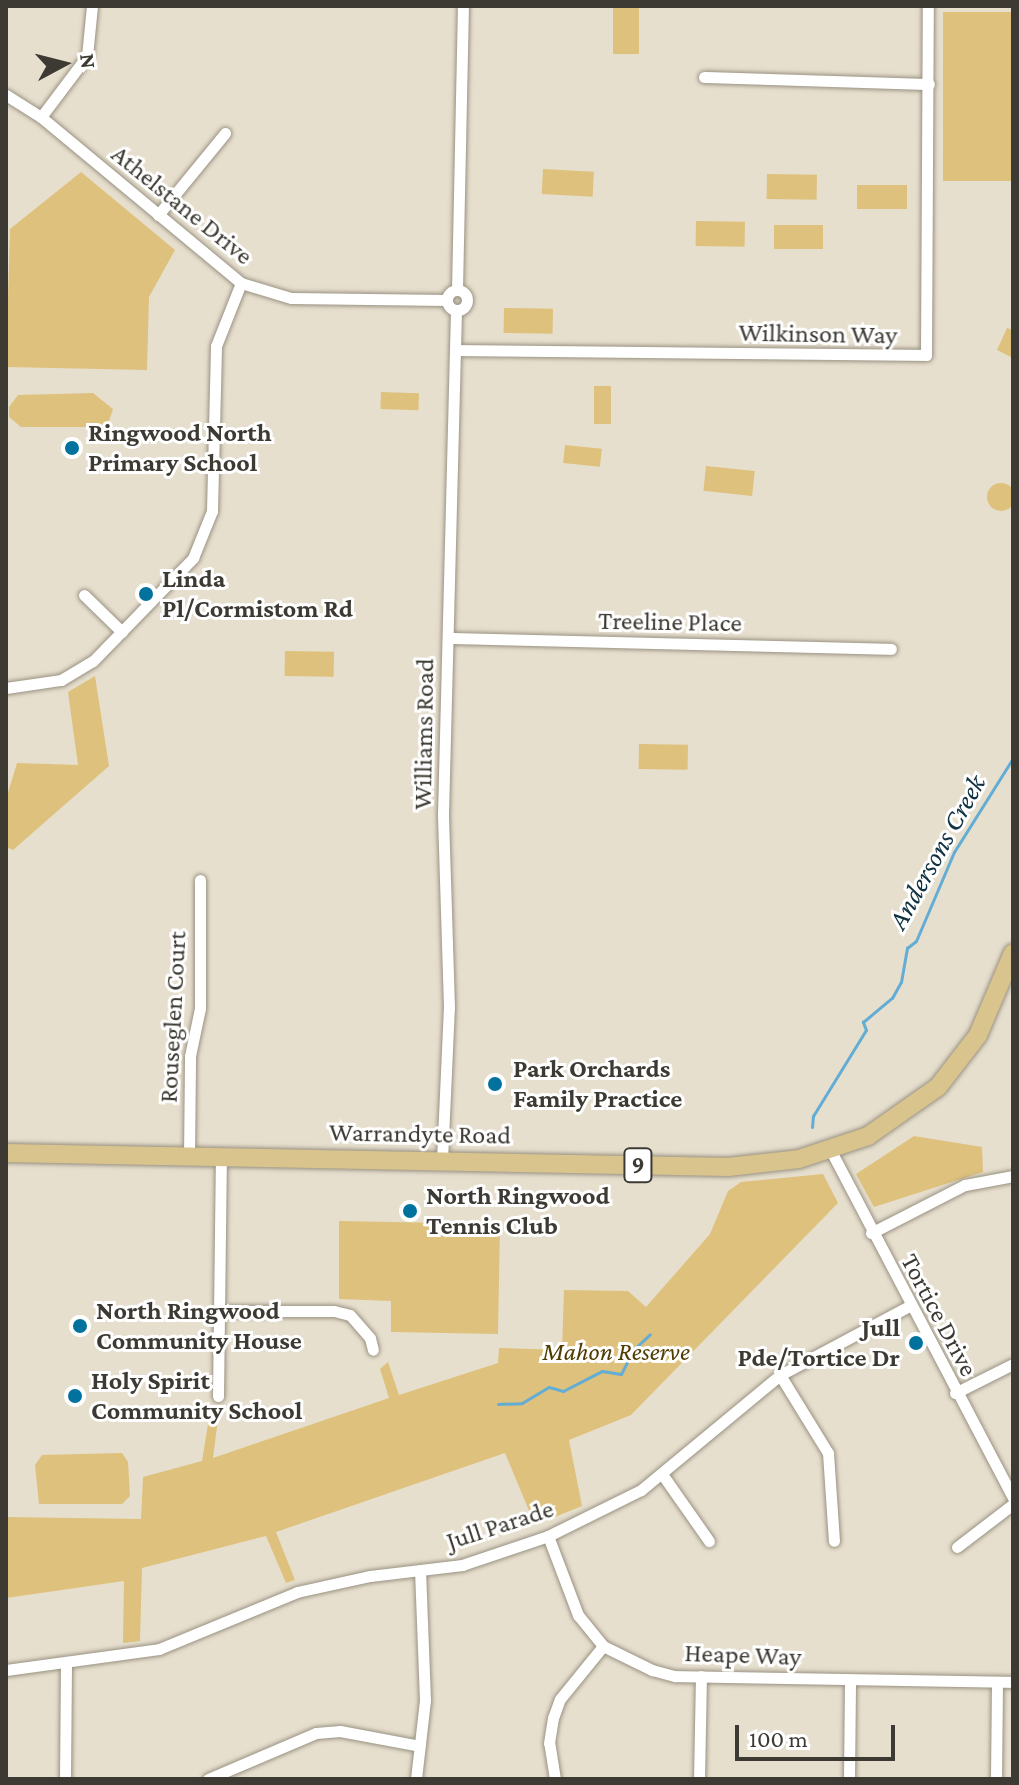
<!DOCTYPE html>
<html>
<head>
<meta charset="utf-8">
<style>
	body { margin:0 }
	#map { position:relative; width:1019px; height:1785px; overflow:hidden; background:#e7dfce; font-family:"Crimson Pro",serif }
	div>[style] { position:absolute }
	.green>* { inset:0; background:#dec17c; transform-origin:0 0 }
	.round { border-radius:50% }
	.stream>* { height:3px; margin:-1.5px; padding:0 1.5px; transform-origin:1.5px; border-radius:1.5px; background:#63add5 }
	.roads { filter:drop-shadow(0 0 2px #999282) drop-shadow(0 0 2px #999282) }
	.minor>* { height:11px; margin:-5.5px; padding:0 5.5px; transform-origin:5.5px; border-radius:5.5px; background:#fff }
	.minor>.ring { margin:-5.5px; padding:0; box-sizing:content-box; background:none; border:11px solid #fff; border-radius:50% }
	.primary>* { height:18px; margin:-9px; padding:0 9px; transform-origin:9px; border-radius:9px; background:#d9c48d }
	.dots>* { width:22px; height:22px; translate:-50% -50%; box-sizing:border-box; border:4px solid #fff; border-radius:50% }
	span { translate:-50% -50%; white-space:nowrap; text-align:center; line-height:1.15; -webkit-text-stroke:6px #fff; paint-order:stroke }
	.shield-label span { padding:2px 6px; background:#fff; border:2px solid; border-radius:6px; -webkit-text-stroke-width:0 }
	.shield-label { font-size:24px; color:#3d3a33; font-weight:700 }
	.street-label { font-size:26px; color:#3d3a33 }
	.poi-label { font-size:26px; color:#3d3a33; font-weight:700 }
	.left { translate:0 -50%; text-align:left }
	.right { translate:-100% -50%; text-align:right }
	.park-label { font-size:26px; color:#503c01; font-style:italic }
	.water-label { font-size:28px; color:#0f3142; font-style:italic }
	.frame { position:absolute; inset:0; border:8px solid #3d3a33; pointer-events:none }
	.north { position:absolute; left:24px; top:24px; width:80px; height:80px; -webkit-text-stroke:6px #fff; paint-order:stroke; rotate:83deg; font-size:22px; font-weight:700; line-height:32px; text-align:center; color:#3d3a33 }
	.north::after { content:''; display:block; margin:auto; width:28px; height:36px; background:#3d3a33; clip-path:polygon(50% 0,100% 100%,50% 72%,0 100%) }
	.scale { position:absolute; left:735px; top:1725px; width:160px; height:36px; box-sizing:border-box; border:4px solid #3d3a33; border-top:0; padding-left:10px; font-size:24px; line-height:28px; white-space:nowrap; color:#3d3a33; -webkit-text-stroke:6px #fff; paint-order:stroke }
</style>
</head>
<body>
<div id="map">
	<div class="green">
		<div style="left:613px;top:6px;width:26px;height:48px"></div>
		<div style="left:943px;top:12px;width:70px;height:169px"></div>
		<div style="left:543px;top:169px;width:51px;height:25px;rotate:3deg"></div>
		<div style="clip-path:polygon(81px 172px,175px 250px,149px 297px,147px 370px,6px 367px,10px 229px)"></div>
		<div style="left:767px;top:174px;width:50px;height:25px;rotate:1deg"></div>
		<div style="left:857px;top:185px;width:50px;height:24px"></div>
		<div style="left:696px;top:221px;width:49px;height:25px;rotate:1deg"></div>
		<div style="left:774px;top:225px;width:49px;height:24px"></div>
		<div style="left:504px;top:308px;width:49px;height:25px;rotate:1deg"></div>
		<div style="clip-path:polygon(1007px 328px,1013px 330px,1013px 358px,997px 350px)"></div>
		<div style="left:594px;top:386px;width:17px;height:38px"></div>
		<div style="left:381px;top:392px;width:38px;height:17px;rotate:2deg"></div>
		<div style="clip-path:polygon(93px 393px,113px 409px,109px 421px,98px 427px,21px 427px,9px 417px,9px 407px,18px 395px)"></div>
		<div style="left:565px;top:445px;width:37px;height:18px;rotate:6deg"></div>
		<div style="left:706px;top:466px;width:49px;height:25px;rotate:6deg"></div>
		<div class="round" style="left:987px;top:483px;width:28px;height:28px"></div>
		<div style="left:285px;top:651px;width:49px;height:25px;rotate:1deg"></div>
		<div style="clip-path:polygon(95px 676px,109px 766px,13px 850px,6px 847px,6px 799px,17px 763px,78px 765px,68px 692px)"></div>
		<div style="left:639px;top:744px;width:49px;height:25px;rotate:1deg"></div>
		<div style="clip-path:polygon(914px 1136px,982px 1147px,983px 1172px,874px 1207px,856px 1174px)"></div>
		<div style="clip-path:polygon(823px 1174px,838px 1203px,631px 1415px,569px 1440px,582px 1506px,535px 1525px,505px 1453px,276px 1532px,295px 1580px,286px 1583px,266px 1536px,142px 1568px,140px 1641px,123px 1643px,124px 1581px,6px 1598px,6px 1517px,141px 1519px,143px 1477px,202px 1461px,209px 1418px,218px 1419px,213px 1458px,389px 1398px,380px 1369px,388px 1362px,399px 1395px,498px 1363px,499px 1348px,562px 1350px,564px 1290px,628px 1291px,646px 1307px,710px 1234px,728px 1191px,741px 1182px)"></div>
		<div style="clip-path:polygon(339px 1221px,500px 1224px,498px 1334px,391px 1332px,391px 1301px,339px 1299px)"></div>
		<div style="clip-path:polygon(122px 1453px,128px 1462px,130px 1496px,122px 1504px,39px 1504px,35px 1465px,42px 1455px)"></div>
	</div>
	<div class="stream">
		<div style="left:812px;top:1127px;width:11px;rotate:-85deg"></div>
		<div style="left:813px;top:1116px;width:101px;rotate:-58.4deg"></div>
		<div style="left:866px;top:1030px;width:9px;rotate:-111deg"></div>
		<div style="left:863px;top:1022px;width:38px;rotate:-40deg"></div>
		<div style="left:892px;top:998px;width:18px;rotate:-61deg"></div>
		<div style="left:901px;top:982px;width:35px;rotate:-80deg"></div>
		<div style="left:907px;top:948px;width:11px;rotate:-38deg"></div>
		<div style="left:916px;top:941px;width:97px;rotate:-66.9deg"></div>
		<div style="left:954px;top:852px;width:111px;rotate:-57.9deg"></div>
		<div style="left:498px;top:1404px;width:24px;rotate:-2deg"></div>
		<div style="left:522px;top:1403px;width:31px;rotate:-31deg"></div>
		<div style="left:549px;top:1387px;width:15px;rotate:16deg"></div>
		<div style="left:563px;top:1391px;width:44px;rotate:-27.1deg"></div>
		<div style="left:602px;top:1371px;width:19px;rotate:9deg"></div>
		<div style="left:621px;top:1374px;width:27px;rotate:-63deg"></div>
		<div style="left:633px;top:1350px;width:23px;rotate:-43deg"></div>
	</div>
	<div class="roads">
		<div class="minor">
			<div style="left:704px;top:77px;width:225px;rotate:1.8deg"></div>
			<div style="left:6px;top:95px;width:41px;rotate:32.2deg"></div>
			<div style="left:41px;top:117px;width:260px;rotate:39.7deg"></div>
			<div style="left:241px;top:283px;width:52px;rotate:16.7deg"></div>
			<div style="left:291px;top:298px;width:156px;rotate:0.7deg"></div>
			<div style="left:41px;top:117px;width:76px;rotate:-53deg"></div>
			<div style="left:87px;top:56px;width:50px;rotate:-84.3deg"></div>
			<div style="left:158px;top:215px;width:106px;rotate:-50.7deg"></div>
			<div class="ring" style="left:447px;top:290px;width:9px;height:9px"></div>
			<div style="left:457px;top:290px;width:284px;rotate:-88.8deg"></div>
			<div style="left:457px;top:350px;width:469px;rotate:0.6deg"></div>
			<div style="left:926px;top:355px;width:349px;rotate:-89.7deg"></div>
			<div style="left:84px;top:595px;width:53px;rotate:44.2deg"></div>
			<div style="left:448px;top:638px;width:443px;rotate:1.4deg"></div>
			<div style="left:6px;top:688px;width:56px;rotate:-8.3deg"></div>
			<div style="left:61px;top:680px;width:37px;rotate:-31deg"></div>
			<div style="left:93px;top:661px;width:144px;rotate:-45.8deg"></div>
			<div style="left:193px;top:558px;width:51px;rotate:-68deg"></div>
			<div style="left:212px;top:511px;width:165px;rotate:-88.6deg"></div>
			<div style="left:216px;top:346px;width:68px;rotate:-68.4deg"></div>
			<div style="left:831px;top:1151px;width:391px;rotate:62.3deg"></div>
			<div style="left:189px;top:1157px;width:101px;rotate:-89.4deg"></div>
			<div style="left:190px;top:1056px;width:49px;rotate:-78.2deg"></div>
			<div style="left:200px;top:1008px;width:128px;rotate:-90deg"></div>
			<div style="left:442px;top:1160px;width:153px;rotate:-87.4deg"></div>
			<div style="left:449px;top:1007px;width:193px;rotate:-91.8deg"></div>
			<div style="left:443px;top:814px;width:504px;rotate:-88.52deg"></div>
			<div style="left:871px;top:1233px;width:106px;rotate:-27.1deg"></div>
			<div style="left:965px;top:1185px;width:49px;rotate:-10.6deg"></div>
			<div style="left:219px;top:1311px;width:115px"></div>
			<div style="left:334px;top:1311px;width:16px;rotate:14deg"></div>
			<div style="left:350px;top:1315px;width:30px;rotate:49deg"></div>
			<div style="left:370px;top:1338px;width:12px;rotate:76deg"></div>
			<div style="left:780px;top:1375px;width:92px;rotate:58.4deg"></div>
			<div style="left:828px;top:1453px;width:88px;rotate:86.1deg"></div>
			<div style="left:955px;top:1393px;width:65px;rotate:-26.6deg"></div>
			<div style="left:218px;top:1396px;width:238px;rotate:-89.3deg"></div>
			<div style="left:662px;top:1474px;width:82px;rotate:55deg"></div>
			<div style="left:548px;top:1536px;width:85px;rotate:69.2deg"></div>
			<div style="left:578px;top:1615px;width:40px;rotate:51deg"></div>
			<div style="left:603px;top:1646px;width:55px;rotate:26.1deg"></div>
			<div style="left:652px;top:1670px;width:24px;rotate:15deg"></div>
			<div style="left:675px;top:1676px;width:338px;rotate:1deg"></div>
			<div style="left:957px;top:1547px;width:71px;rotate:-37.5deg"></div>
			<div style="left:6px;top:1670px;width:154px;rotate:-7.8deg"></div>
			<div style="left:159px;top:1649px;width:149px;rotate:-22.4deg"></div>
			<div style="left:297px;top:1592px;width:75px;rotate:-12.4deg"></div>
			<div style="left:370px;top:1576px;width:93px;rotate:-6.8deg"></div>
			<div style="left:462px;top:1565px;width:91px;rotate:-18.6deg"></div>
			<div style="left:548px;top:1536px;width:104px;rotate:-26.3deg"></div>
			<div style="left:641px;top:1490px;width:180px;rotate:-39.6deg"></div>
			<div style="left:780px;top:1375px;width:146px;rotate:-28.1deg"></div>
			<div style="left:65px;top:1779px;width:115px;rotate:-89.5deg"></div>
			<div style="left:208px;top:1779px;width:117px;rotate:-23.1deg"></div>
			<div style="left:316px;top:1733px;width:24px;rotate:-5deg"></div>
			<div style="left:340px;top:1731px;width:81px;rotate:10.6deg"></div>
			<div style="left:416px;top:1779px;width:80px;rotate:-83.5deg"></div>
			<div style="left:425px;top:1700px;width:130px;rotate:-92.2deg"></div>
			<div style="left:555px;top:1779px;width:36px;rotate:-99deg"></div>
			<div style="left:549px;top:1743px;width:25px;rotate:-81deg"></div>
			<div style="left:553px;top:1718px;width:20px;rotate:-70deg"></div>
			<div style="left:560px;top:1699px;width:68px;rotate:-50.9deg"></div>
			<div style="left:699px;top:1779px;width:103px;rotate:-88.9deg"></div>
			<div style="left:849px;top:1779px;width:99px;rotate:-89.4deg"></div>
			<div style="left:996px;top:1779px;width:96px;rotate:-89.4deg"></div>
		</div>
		<div class="primary">
			<div style="left:6px;top:1153px;width:722px;rotate:1.11deg"></div>
			<div style="left:728px;top:1167px;width:71px;rotate:-6.4deg"></div>
			<div style="left:799px;top:1159px;width:73px;rotate:-18.4deg"></div>
			<div style="left:868px;top:1136px;width:85px;rotate:-35deg"></div>
			<div style="left:938px;top:1087px;width:66px;rotate:-52.4deg"></div>
			<div style="left:978px;top:1035px;width:89px;rotate:-66.9deg"></div>
		</div>
	</div>
	<div class="dots">
		<div style="left:72px;top:448px;background:#00729d"></div>
		<div style="left:146px;top:594px;background:#00729d"></div>
		<div style="left:495px;top:1084px;background:#00729d"></div>
		<div style="left:410px;top:1211px;background:#00729d"></div>
		<div style="left:80px;top:1326px;background:#00729d"></div>
		<div style="left:916px;top:1343px;background:#00729d"></div>
		<div style="left:75px;top:1396px;background:#00729d"></div>
	</div>
	<div class="shield-label">
		<span style="left:638px;top:1165px">9</span>
	</div>
	<div class="street-label">
		<span style="left:182px;top:205px;rotate:39deg">Athelstane Drive</span>
		<span style="left:818px;top:334px;rotate:1deg">Wilkinson Way</span>
		<span style="left:670px;top:622px;rotate:1deg">Treeline Place</span>
		<span style="left:424px;top:734px;rotate:-89deg">Williams Road</span>
		<span style="left:173px;top:1017px;rotate:-87deg">Rouseglen Court</span>
		<span style="left:420px;top:1134px;rotate:1deg">Warrandyte Road</span>
		<span style="left:939px;top:1315px;rotate:62deg">Tortice Drive</span>
		<span style="left:500px;top:1525px;rotate:-18deg">Jull Parade</span>
		<span style="left:743px;top:1655px;rotate:2deg">Heape Way</span>
	</div>
	<div class="poi-label">
		<span class="left" style="left:88px;top:448px">Ringwood North<br>Primary School</span>
		<span class="left" style="left:162px;top:594px">Linda<br>Pl/Cormistom Rd</span>
		<span class="left" style="left:513px;top:1084px">Park Orchards<br>Family Practice</span>
		<span class="left" style="left:426px;top:1211px">North Ringwood<br>Tennis Club</span>
		<span class="left" style="left:96px;top:1326px">North Ringwood<br>Community House</span>
		<span class="right" style="left:900px;top:1343px">Jull<br>Pde/Tortice Dr</span>
		<span class="left" style="left:91px;top:1396px">Holy Spirit<br>Community School</span>
	</div>
	<div class="park-label">
		<span style="left:616px;top:1352px">Mahon Reserve</span>
	</div>
	<div class="water-label">
		<span style="left:937px;top:852px;rotate:-61deg">Andersons Creek</span>
	</div>
	<div class="frame"></div>
	<div class="north">N</div>
	<div class="scale">100 m</div>
</div>
</body>
</html>
